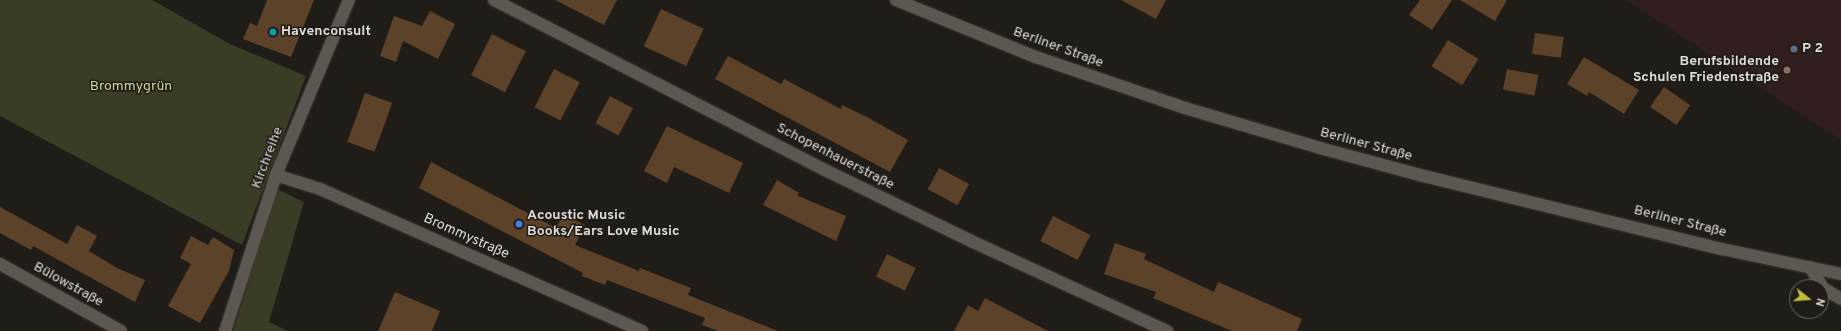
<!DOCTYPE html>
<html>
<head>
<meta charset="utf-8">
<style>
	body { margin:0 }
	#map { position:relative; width:1841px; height:331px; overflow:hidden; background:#201c17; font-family:Overpass,sans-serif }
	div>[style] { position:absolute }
	.education>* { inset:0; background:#311e1f }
	.green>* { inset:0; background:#3b3c25 }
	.building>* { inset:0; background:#5c4228; transform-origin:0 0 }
	.roads { filter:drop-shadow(0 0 1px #3d3937) drop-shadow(0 0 1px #3d3937) }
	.minor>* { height:12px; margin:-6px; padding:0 6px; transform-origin:6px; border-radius:6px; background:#5d5752 }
	.secondary>* { height:12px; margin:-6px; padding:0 6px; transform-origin:6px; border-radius:6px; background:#5d5752 }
	.dots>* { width:11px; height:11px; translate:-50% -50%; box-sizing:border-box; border:2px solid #201c17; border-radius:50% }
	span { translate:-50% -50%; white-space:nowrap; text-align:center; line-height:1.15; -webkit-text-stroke:3px #201c17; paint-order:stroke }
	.poi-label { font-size:14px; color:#dddad7; font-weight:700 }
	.left { translate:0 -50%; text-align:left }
	.right { translate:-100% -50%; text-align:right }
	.street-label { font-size:14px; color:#dddad7 }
	.park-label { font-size:14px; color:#cfd293 }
	.north { position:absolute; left:1789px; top:279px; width:40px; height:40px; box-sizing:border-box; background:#201c17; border:1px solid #6c6864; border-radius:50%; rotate:107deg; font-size:11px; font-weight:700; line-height:16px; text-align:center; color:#dddad7 }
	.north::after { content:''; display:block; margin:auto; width:14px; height:18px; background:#bfbe41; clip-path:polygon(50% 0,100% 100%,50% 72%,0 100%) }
</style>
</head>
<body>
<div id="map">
	<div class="education">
		<div style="clip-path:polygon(1626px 0,1841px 0,1841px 140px)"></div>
	</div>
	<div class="green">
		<div style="clip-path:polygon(0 0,152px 0,230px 44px,306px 76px,242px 245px,0 116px)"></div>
		<div style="clip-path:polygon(277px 189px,304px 202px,269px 322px,288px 331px,233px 331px)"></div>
	</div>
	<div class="building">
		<div style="clip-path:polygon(267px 0,314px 0,291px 57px,243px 39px,250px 23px,257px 26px)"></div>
		<div style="clip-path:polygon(555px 0,617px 0,604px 25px)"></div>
		<div style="clip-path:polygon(1121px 0,1166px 0,1156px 19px)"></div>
		<div style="clip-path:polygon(1420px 0,1452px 0,1432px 30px,1409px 15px)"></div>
		<div style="clip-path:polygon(1460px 0,1507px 0,1495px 21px)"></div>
		<div style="left:661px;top:9px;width:47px;height:41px;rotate:25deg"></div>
		<div style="clip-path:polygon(430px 11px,455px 24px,438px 59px,403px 41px,396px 62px,380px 56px,394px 16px,422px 26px)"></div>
		<div style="left:1535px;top:33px;width:29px;height:21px;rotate:8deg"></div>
		<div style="left:492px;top:34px;width:38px;height:46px;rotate:27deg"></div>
		<div style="left:1448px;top:40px;width:36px;height:31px;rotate:32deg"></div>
		<div style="clip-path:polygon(728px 56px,781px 84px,784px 79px,841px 109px,842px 105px,865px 116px,908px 140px,890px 172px,715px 79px)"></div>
		<div style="clip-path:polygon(1584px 57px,1639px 90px,1624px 114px,1589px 92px,1587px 96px,1567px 84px)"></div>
		<div style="left:554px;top:69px;width:29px;height:43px;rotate:27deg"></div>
		<div style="left:1507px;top:69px;width:32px;height:21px;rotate:11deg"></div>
		<div style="left:1664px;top:87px;width:32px;height:24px;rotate:35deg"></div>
		<div style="left:365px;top:93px;width:29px;height:52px;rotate:20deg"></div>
		<div style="left:610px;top:96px;width:26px;height:31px;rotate:28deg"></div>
		<div style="clip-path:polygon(667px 126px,743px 163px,729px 193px,674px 167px,667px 183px,644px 171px)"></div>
		<div style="clip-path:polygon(431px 162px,556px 228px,563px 214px,585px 225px,575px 245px,639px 271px,640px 268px,691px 288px,688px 295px,778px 331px,718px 331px,702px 325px,705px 318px,607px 280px,605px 285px,582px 276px,583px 273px,419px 188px)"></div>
		<div style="left:939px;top:168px;width:34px;height:24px;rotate:28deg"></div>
		<div style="clip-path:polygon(777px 180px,799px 193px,798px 196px,846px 216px,836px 241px,763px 205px)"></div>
		<div style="clip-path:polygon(0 207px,67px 244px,77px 225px,97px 236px,89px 251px,117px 268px,145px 280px,135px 302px,33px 246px,31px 250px,0 233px)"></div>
		<div style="left:1053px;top:216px;width:42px;height:28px;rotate:27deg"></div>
		<div style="clip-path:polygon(191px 236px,208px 245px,213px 237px,234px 250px,229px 271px,200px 323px,168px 306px,191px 264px,180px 258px)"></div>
		<div style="clip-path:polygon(1115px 243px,1146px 254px,1144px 259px,1214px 292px,1218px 282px,1302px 319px,1297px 331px,1232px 331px,1153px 298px,1156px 292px,1104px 274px)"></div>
		<div style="left:887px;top:254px;width:32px;height:25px;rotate:26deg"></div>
		<div style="clip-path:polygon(395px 292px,440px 311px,432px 331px,378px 331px)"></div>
		<div style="clip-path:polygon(985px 298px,1048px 331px,954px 331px,968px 305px,978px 311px)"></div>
	</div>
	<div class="roads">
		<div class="minor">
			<div style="left:494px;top:0;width:374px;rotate:27.2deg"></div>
			<div style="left:827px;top:171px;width:160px;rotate:25.9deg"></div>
			<div style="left:971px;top:241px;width:216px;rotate:24.7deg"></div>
			<div style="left:276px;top:175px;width:46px;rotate:17.7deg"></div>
			<div style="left:320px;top:189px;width:352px;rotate:23.8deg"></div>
			<div style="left:0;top:264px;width:138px;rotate:29deg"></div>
			<div style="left:225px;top:331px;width:164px;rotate:-71.9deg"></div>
			<div style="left:276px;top:175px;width:190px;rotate:-67.4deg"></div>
		</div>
		<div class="secondary">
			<div style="left:896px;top:0;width:151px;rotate:22.2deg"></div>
			<div style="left:1036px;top:57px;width:157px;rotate:18.9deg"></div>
			<div style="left:1185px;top:108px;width:141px;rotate:16.5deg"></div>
			<div style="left:1320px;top:148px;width:104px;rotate:15.1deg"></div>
			<div style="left:1420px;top:175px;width:311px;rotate:13.8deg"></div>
			<div style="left:1722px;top:249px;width:122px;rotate:11.9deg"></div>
			<div style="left:1810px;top:267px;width:25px;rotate:58deg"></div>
			<div style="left:1823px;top:288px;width:21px;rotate:31deg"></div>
		</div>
	</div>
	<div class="dots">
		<div style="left:273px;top:32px;background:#0f9aa8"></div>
		<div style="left:1794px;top:49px;background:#5c6f8a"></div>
		<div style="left:1787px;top:70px;background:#8d6e63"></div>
		<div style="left:519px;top:224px;background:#3f7fe0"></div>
	</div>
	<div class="poi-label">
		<span class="left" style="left:281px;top:32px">Havenconsult</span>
		<span class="left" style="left:1802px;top:49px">P 2</span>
		<span class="right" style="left:1779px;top:70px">Berufsbildende<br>Schulen Friedenstraße</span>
		<span class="left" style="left:527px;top:224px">Acoustic Music<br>Books/Ears Love Music</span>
	</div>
	<div class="street-label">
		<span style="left:1058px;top:48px;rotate:20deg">Berliner Straße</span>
		<span style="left:1366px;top:145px;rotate:15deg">Berliner Straße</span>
		<span style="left:835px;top:157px;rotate:27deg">Schopenhauerstraße</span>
		<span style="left:268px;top:158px;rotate:-69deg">Kirchreihe</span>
		<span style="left:1680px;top:222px;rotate:14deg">Berliner Straße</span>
		<span style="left:466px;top:237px;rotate:24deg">Brommystraße</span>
		<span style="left:68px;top:285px;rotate:29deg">Bülowstraße</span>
	</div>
	<div class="park-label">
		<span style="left:131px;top:87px">Brommygrün</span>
	</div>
	<div class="north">N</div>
</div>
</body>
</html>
